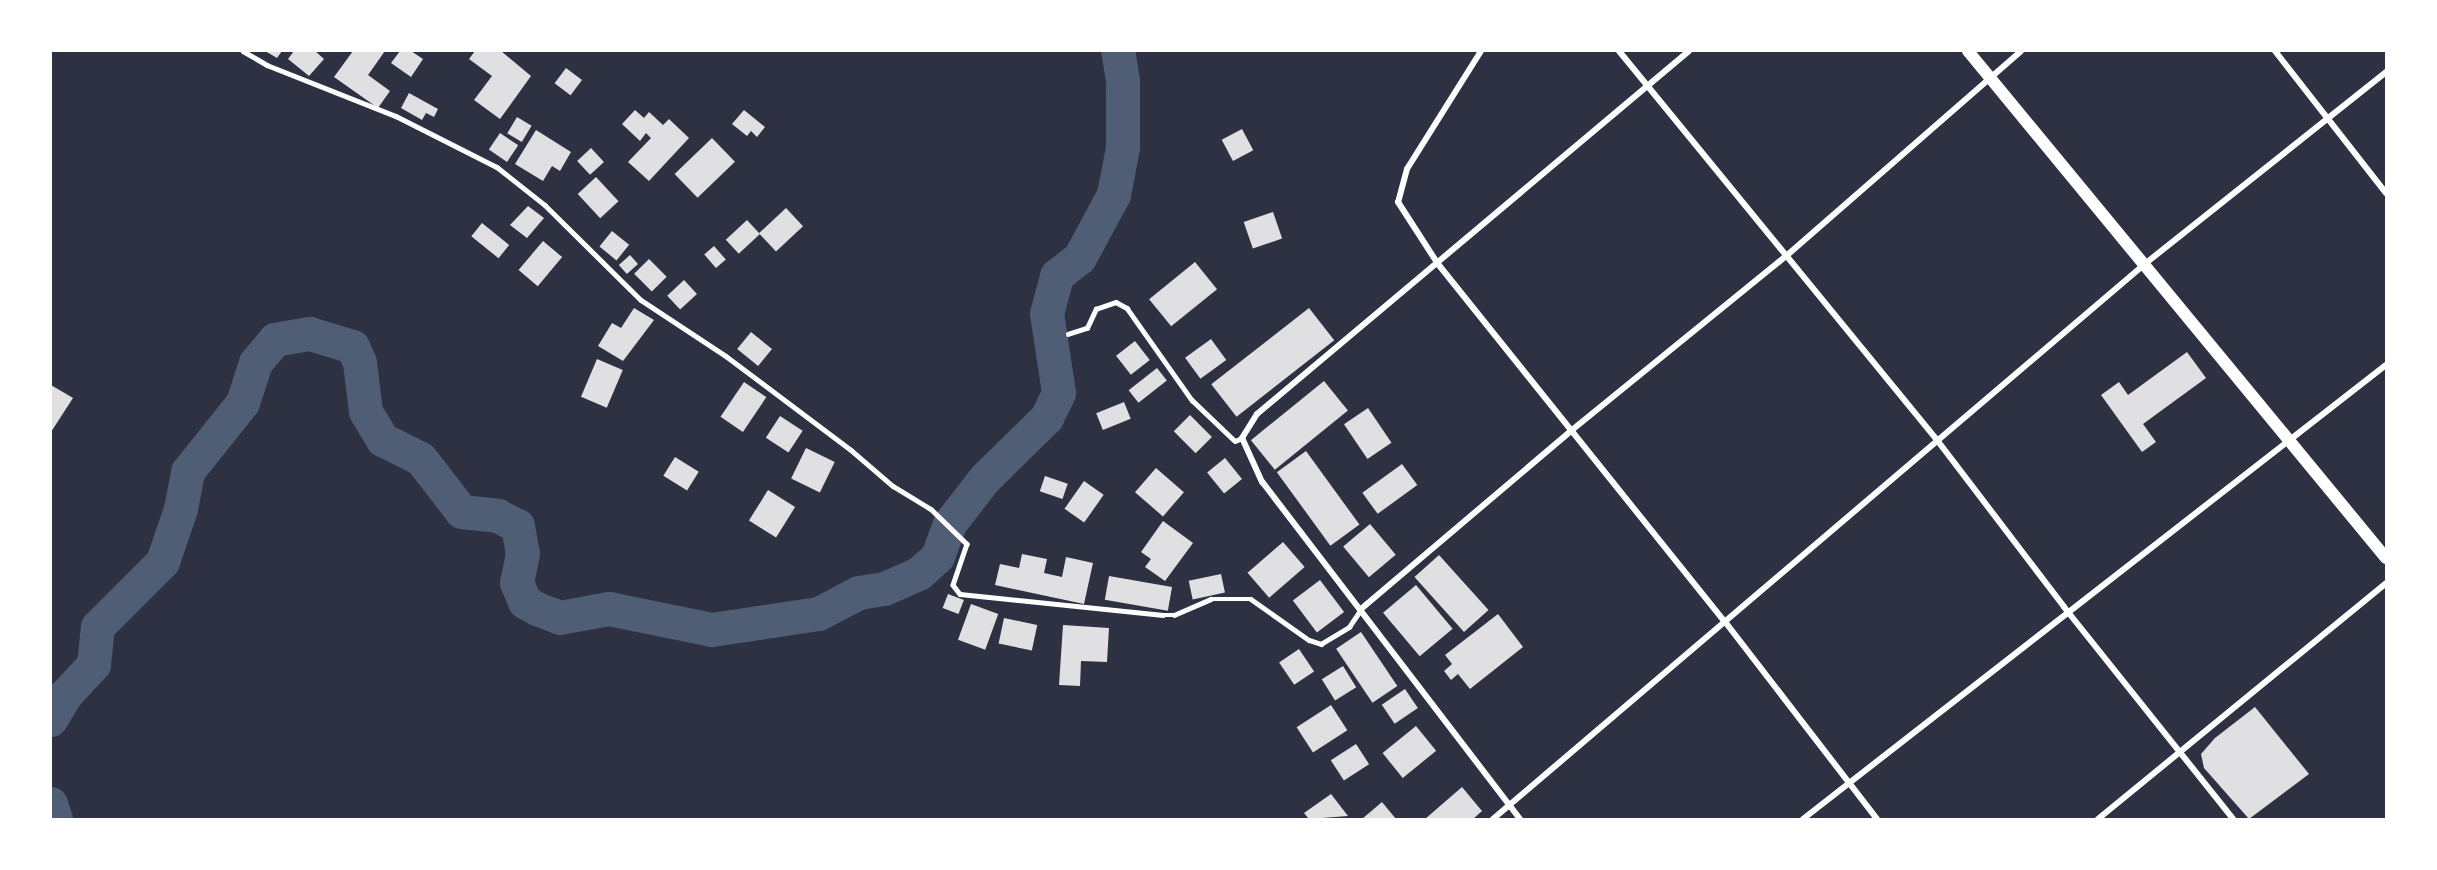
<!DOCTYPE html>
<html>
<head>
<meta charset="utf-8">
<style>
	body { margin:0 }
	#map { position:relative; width:2437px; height:870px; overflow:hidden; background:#2d3142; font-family:Signika,sans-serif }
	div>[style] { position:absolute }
	.river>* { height:34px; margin:-17px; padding:0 17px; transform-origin:17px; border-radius:17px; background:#4f5d75 }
	.building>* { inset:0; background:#e0e0e3; transform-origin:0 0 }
	.service>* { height:4.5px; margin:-2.25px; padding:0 2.25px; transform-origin:2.25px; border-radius:2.25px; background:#fff }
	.minor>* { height:6px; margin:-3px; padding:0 3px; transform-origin:3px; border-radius:3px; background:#fff }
	.secondary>* { height:12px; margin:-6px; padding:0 6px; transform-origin:6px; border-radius:6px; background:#fff }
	span { translate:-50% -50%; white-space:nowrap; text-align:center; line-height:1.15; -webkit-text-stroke:6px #fff; paint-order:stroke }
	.frame { position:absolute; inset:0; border:52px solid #fff; pointer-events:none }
</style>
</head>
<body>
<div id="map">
	<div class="river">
		<div style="left:51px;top:720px;width:29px;rotate:-59deg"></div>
		<div style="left:66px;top:695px;width:41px;rotate:-47deg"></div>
		<div style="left:94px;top:665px;width:38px;rotate:-84deg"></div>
		<div style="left:98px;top:627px;width:92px;rotate:-45deg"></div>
		<div style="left:163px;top:562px;width:56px;rotate:-71.2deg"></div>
		<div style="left:181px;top:509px;width:38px;rotate:-79deg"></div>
		<div style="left:188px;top:472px;width:88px;rotate:-51.4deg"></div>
		<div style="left:243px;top:403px;width:42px;rotate:-72deg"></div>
		<div style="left:256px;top:363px;width:30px;rotate:-50deg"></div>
		<div style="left:275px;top:340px;width:36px;rotate:-10deg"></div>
		<div style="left:310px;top:334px;width:45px;rotate:16.8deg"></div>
		<div style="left:353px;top:347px;width:17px;rotate:66deg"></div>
		<div style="left:360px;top:363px;width:49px;rotate:83deg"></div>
		<div style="left:366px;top:412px;width:33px;rotate:59deg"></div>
		<div style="left:383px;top:440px;width:42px;rotate:26.6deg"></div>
		<div style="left:421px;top:459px;width:67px;rotate:52.3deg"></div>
		<div style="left:462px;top:512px;width:36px;rotate:6deg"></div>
		<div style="left:498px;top:516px;width:22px;rotate:27deg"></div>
		<div style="left:518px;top:526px;width:27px;rotate:80deg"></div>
		<div style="left:523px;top:553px;width:31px;rotate:101deg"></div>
		<div style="left:517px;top:583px;width:21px;rotate:67deg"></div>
		<div style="left:525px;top:602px;width:14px;rotate:30deg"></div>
		<div style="left:537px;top:609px;width:25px;rotate:21deg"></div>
		<div style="left:560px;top:618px;width:50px;rotate:-10.4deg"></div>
		<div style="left:609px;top:609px;width:105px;rotate:11.5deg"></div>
		<div style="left:712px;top:630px;width:108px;rotate:-8.5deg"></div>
		<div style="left:819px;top:614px;width:45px;rotate:-27.7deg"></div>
		<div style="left:859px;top:593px;width:26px;rotate:-9deg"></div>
		<div style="left:885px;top:589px;width:37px;rotate:-24deg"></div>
		<div style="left:919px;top:574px;width:25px;rotate:-42deg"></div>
		<div style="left:938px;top:557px;width:35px;rotate:-70deg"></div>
		<div style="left:950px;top:524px;width:57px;rotate:-52.1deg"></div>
		<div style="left:985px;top:479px;width:87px;rotate:-44.5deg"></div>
		<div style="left:1047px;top:418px;width:28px;rotate:-64deg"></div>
		<div style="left:1059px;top:393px;width:80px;rotate:-98.6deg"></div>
		<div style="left:1047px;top:314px;width:39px;rotate:-75deg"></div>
		<div style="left:1057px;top:276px;width:29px;rotate:-38deg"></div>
		<div style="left:1080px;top:258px;width:72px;rotate:-61.6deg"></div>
		<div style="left:1114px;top:195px;width:48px;rotate:-79.2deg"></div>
		<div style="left:1123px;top:148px;width:67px;rotate:-90deg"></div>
		<div style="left:1123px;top:81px;width:30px;rotate:-99deg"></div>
		<div style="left:51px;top:804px;width:16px;rotate:72deg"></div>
	</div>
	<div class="building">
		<div style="clip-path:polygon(265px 51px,282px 51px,277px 58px)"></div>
		<div style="clip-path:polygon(294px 51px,315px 51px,324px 59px,309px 76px,288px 59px)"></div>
		<div style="clip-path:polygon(353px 51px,385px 51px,368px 75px,390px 91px,378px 108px,334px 77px)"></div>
		<div style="clip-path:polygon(400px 51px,411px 51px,423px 59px,411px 77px,391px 63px)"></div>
		<div style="clip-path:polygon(475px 51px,501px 51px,531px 76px,500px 119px,474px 100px,492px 76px,469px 59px)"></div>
		<div style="left:566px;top:68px;width:20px;height:19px;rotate:37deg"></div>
		<div style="clip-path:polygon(409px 93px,438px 109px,434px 117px,426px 113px,422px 120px,401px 108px)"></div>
		<div style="clip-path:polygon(635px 110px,644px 118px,649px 112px,663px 125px,669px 119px,689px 138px,649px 181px,628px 162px,651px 138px,646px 133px,640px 141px,622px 124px)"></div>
		<div style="clip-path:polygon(744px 110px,765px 127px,757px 137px,751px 131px,747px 136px,732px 124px)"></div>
		<div style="left:517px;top:117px;width:17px;height:19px;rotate:31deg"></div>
		<div style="left:1242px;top:129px;width:24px;height:23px;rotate:62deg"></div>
		<div style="clip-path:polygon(536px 130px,571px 152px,560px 171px,552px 166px,543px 181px,515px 164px)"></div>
		<div style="left:500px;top:133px;width:22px;height:20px;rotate:34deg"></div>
		<div style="left:712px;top:138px;width:33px;height:52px;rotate:46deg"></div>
		<div style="left:591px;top:148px;width:19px;height:19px;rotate:47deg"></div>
		<div style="left:596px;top:177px;width:33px;height:25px;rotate:47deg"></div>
		<div style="clip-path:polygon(528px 206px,544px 218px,527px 238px,510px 225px)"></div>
		<div style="left:786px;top:208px;width:25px;height:37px;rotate:47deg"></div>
		<div style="left:1273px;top:212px;width:28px;height:31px;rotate:71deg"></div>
		<div style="left:747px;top:220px;width:19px;height:29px;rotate:47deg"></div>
		<div style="left:482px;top:223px;width:35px;height:17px;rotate:39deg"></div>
		<div style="left:612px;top:231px;width:22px;height:20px;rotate:39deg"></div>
		<div style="left:543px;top:241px;width:25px;height:38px;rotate:40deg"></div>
		<div style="left:714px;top:246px;width:18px;height:13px;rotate:49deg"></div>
		<div style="left:630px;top:255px;width:12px;height:15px;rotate:48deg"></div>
		<div style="left:649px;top:259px;width:25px;height:21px;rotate:45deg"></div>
		<div style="left:1195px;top:262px;width:35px;height:59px;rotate:51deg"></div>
		<div style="left:684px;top:280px;width:19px;height:23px;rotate:47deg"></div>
		<div style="clip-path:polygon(634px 308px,654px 320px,623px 361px,598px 346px,612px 323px,621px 328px)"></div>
		<div style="left:1309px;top:308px;width:41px;height:124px;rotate:52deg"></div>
		<div style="left:751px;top:332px;width:27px;height:22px;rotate:39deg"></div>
		<div style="left:1211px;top:339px;width:26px;height:32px;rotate:54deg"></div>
		<div style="left:1135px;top:341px;width:24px;height:24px;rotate:52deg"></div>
		<div style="clip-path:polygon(2187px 352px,2206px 378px,2143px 424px,2156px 442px,2142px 452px,2101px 395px,2119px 382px,2128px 395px)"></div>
		<div style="left:597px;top:359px;width:28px;height:41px;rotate:23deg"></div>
		<div style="left:1157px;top:368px;width:16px;height:36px;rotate:52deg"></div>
		<div style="left:1324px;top:381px;width:38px;height:94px;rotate:51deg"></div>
		<div style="left:744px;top:382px;width:27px;height:42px;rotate:34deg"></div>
		<div style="clip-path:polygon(51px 385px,73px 398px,51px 432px)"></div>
		<div style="left:1124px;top:402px;width:18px;height:30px;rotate:68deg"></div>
		<div style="left:1368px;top:408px;width:42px;height:29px;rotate:56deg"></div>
		<div style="left:1190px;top:415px;width:31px;height:23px;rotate:45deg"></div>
		<div style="left:780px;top:416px;width:27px;height:26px;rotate:33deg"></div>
		<div style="left:806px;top:448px;width:32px;height:34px;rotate:26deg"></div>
		<div style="left:1306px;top:451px;width:91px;height:36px;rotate:54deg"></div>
		<div style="left:675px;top:457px;width:28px;height:22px;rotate:32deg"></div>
		<div style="left:1225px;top:458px;width:27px;height:23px;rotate:51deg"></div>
		<div style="left:1402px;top:464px;width:26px;height:49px;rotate:54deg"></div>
		<div style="left:1156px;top:468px;width:37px;height:32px;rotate:41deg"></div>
		<div style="left:1045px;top:476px;width:24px;height:16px;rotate:19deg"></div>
		<div style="left:1084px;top:481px;width:24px;height:34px;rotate:35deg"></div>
		<div style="left:768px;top:490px;width:32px;height:36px;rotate:32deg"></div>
		<div style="clip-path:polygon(1163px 521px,1193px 543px,1165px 581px,1145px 567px,1151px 559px,1141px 552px)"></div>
		<div style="left:1370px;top:524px;width:40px;height:35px;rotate:50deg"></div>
		<div style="left:1283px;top:542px;width:33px;height:47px;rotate:49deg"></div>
		<div style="clip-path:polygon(1022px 554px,1047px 559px,1044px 573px,1062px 577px,1066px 557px,1093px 563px,1084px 604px,995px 585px,1000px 564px,1019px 568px)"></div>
		<div style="left:1439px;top:555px;width:74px;height:33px;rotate:48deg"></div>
		<div style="left:1221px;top:574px;width:19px;height:33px;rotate:78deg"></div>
		<div style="left:1109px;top:576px;width:64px;height:24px;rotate:10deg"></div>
		<div style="left:1320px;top:580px;width:40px;height:34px;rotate:53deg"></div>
		<div style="left:1416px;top:585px;width:57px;height:43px;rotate:50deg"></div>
		<div style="left:948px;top:594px;width:17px;height:15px;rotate:21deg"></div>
		<div style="left:971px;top:604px;width:29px;height:38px;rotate:20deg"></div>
		<div style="clip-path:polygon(1498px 614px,1523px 647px,1470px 689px,1458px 674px,1451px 680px,1444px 671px,1452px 664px,1445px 655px)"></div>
		<div style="left:1004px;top:618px;width:34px;height:26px;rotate:12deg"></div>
		<div style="clip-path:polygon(1063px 625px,1109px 628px,1107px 662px,1081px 661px,1080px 686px,1059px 685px)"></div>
		<div style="left:1361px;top:632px;width:65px;height:30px;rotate:56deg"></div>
		<div style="left:1299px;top:649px;width:27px;height:24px;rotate:56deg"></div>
		<div style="left:1343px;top:666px;width:25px;height:25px;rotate:58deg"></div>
		<div style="left:1405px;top:689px;width:23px;height:28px;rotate:56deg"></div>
		<div style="left:1331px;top:705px;width:30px;height:41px;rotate:57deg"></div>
		<div style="clip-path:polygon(2255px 707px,2309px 774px,2249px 819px,2204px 768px,2201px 754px,2215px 738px)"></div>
		<div style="left:1416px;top:726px;width:32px;height:43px;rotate:51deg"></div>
		<div style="left:1356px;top:744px;width:24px;height:30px;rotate:57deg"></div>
		<div style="clip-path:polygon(1462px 787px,1482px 811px,1473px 819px,1425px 819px)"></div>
		<div style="clip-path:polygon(1331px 794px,1348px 816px,1309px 819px,1304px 813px)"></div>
		<div style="clip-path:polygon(1382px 802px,1396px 819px,1362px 819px)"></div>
	</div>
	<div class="service">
		<div style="left:243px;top:51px;width:28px;rotate:30deg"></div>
		<div style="left:267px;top:65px;width:139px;rotate:21.6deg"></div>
		<div style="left:396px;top:116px;width:113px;rotate:26.8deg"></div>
		<div style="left:497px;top:167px;width:61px;rotate:38.4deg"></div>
		<div style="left:545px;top:205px;width:135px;rotate:44.7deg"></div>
		<div style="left:641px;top:300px;width:102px;rotate:33.4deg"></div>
		<div style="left:726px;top:356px;width:156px;rotate:36.9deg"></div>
		<div style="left:851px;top:450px;width:55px;rotate:40.6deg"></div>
		<div style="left:893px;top:486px;width:44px;rotate:31.2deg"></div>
		<div style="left:931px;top:509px;width:50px;rotate:44.2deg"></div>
		<div style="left:967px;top:544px;width:43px;rotate:108.9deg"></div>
		<div style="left:953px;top:585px;width:11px;rotate:52deg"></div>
		<div style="left:960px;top:594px;width:204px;rotate:5.9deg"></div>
		<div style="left:1163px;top:615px;width:11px"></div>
		<div style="left:1174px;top:615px;width:40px;rotate:-23.4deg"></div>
		<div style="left:1211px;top:599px;width:40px"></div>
		<div style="left:1251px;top:599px;width:71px;rotate:35.3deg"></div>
		<div style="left:1309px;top:640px;width:13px;rotate:18deg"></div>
		<div style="left:1321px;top:644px;width:33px;rotate:-31deg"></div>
		<div style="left:1349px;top:627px;width:22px;rotate:-56deg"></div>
		<div style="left:1068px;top:334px;width:20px;rotate:-18deg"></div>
		<div style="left:1087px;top:328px;width:21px;rotate:-65deg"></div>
		<div style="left:1096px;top:309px;width:21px;rotate:-19deg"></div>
		<div style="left:1116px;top:302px;width:13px;rotate:29deg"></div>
		<div style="left:1127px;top:308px;width:113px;rotate:54.8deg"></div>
		<div style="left:1192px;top:400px;width:59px;rotate:43.6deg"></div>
		<div style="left:1235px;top:441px;width:8px;rotate:-23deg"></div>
	</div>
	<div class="minor">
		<div style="left:1481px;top:51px;width:139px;rotate:122.1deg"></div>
		<div style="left:1407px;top:169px;width:34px;rotate:105deg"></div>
		<div style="left:1398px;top:202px;width:74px;rotate:57.2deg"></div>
		<div style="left:1438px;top:264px;width:460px;rotate:51.3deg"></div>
		<div style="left:1726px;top:623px;width:247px;rotate:52.4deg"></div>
		<div style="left:1619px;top:51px;width:502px;rotate:50.73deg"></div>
		<div style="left:1937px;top:440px;width:210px;rotate:52.7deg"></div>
		<div style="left:2064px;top:607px;width:271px;rotate:51.4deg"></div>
		<div style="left:2275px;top:51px;width:180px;rotate:52deg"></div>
		<div style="left:1361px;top:609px;width:277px;rotate:-40.3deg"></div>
		<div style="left:1572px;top:430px;width:274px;rotate:-39.1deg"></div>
		<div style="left:1785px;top:257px;width:313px;rotate:-41.1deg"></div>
		<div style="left:1493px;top:819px;width:858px;rotate:-40.41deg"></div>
		<div style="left:2146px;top:263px;width:307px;rotate:-38.5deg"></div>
		<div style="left:1520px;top:819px;width:424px;rotate:-127.4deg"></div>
		<div style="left:1262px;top:482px;width:48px;rotate:-114.4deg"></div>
		<div style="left:1242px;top:438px;width:28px;rotate:-58deg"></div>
		<div style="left:1257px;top:414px;width:564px;rotate:-40.04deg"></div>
		<div style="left:1803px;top:819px;width:739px;rotate:-37.91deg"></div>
		<div style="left:2098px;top:819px;width:372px;rotate:-39.3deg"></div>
	</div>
	<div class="secondary">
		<div style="left:1968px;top:51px;width:657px;rotate:50.5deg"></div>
	</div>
	<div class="frame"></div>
</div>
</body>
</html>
